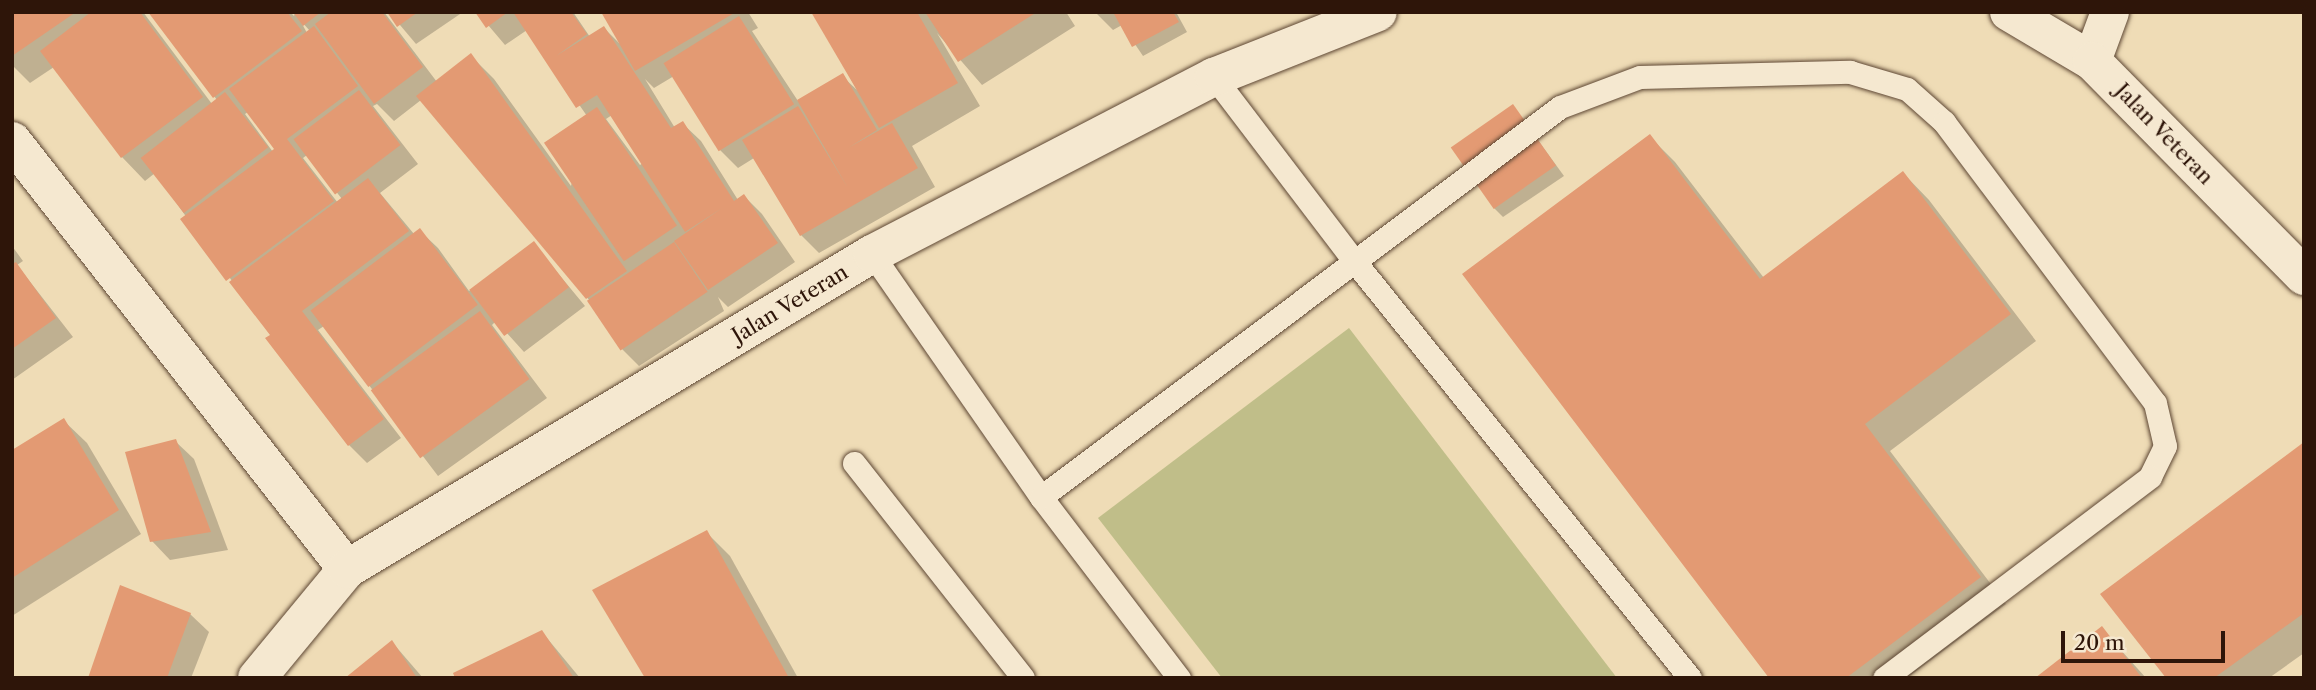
<!DOCTYPE html>
<html>
<head>
<meta charset="utf-8">
<style>
	body { margin:0 }
	#map { position:relative; width:2316px; height:690px; overflow:hidden; background:#efdcb6; font-family:"Libre Caslon Text",serif }
	div>[style] { position:absolute }
	.green>* { inset:0; background:#c0be89 }
	.shadow>* { inset:0; background:#0003 }
	.building>* { inset:0; background:#e39a73; transform-origin:0 0 }
	.roads { filter:drop-shadow(0 0 2px #5e4734) drop-shadow(0 0 2px #5e4734) }
	.lane>* { height:23px; margin:-11.5px; padding:0 11.5px; transform-origin:11.5px; border-radius:11.5px; background:#f5e8d0 }
	.street>* { height:38px; margin:-19px; padding:0 19px; transform-origin:19px; border-radius:19px; background:#f5e8d0 }
	.secondary>* { height:38px; margin:-19px; padding:0 19px; transform-origin:19px; border-radius:19px; background:#f5e8d0 }
	span { translate:-50% -50%; white-space:nowrap; text-align:center; line-height:1.15; -webkit-text-stroke:7px #f5e8d0; paint-order:stroke }
	.street-label { font-size:21px; color:#2e1509 }
	.frame { position:absolute; inset:0; border:14px solid #2e1509; pointer-events:none }
	.scale { position:absolute; left:2061px; top:631px; width:164px; height:32px; box-sizing:border-box; border:4px solid #2e1509; border-top:0; padding-left:9px; font-size:21px; line-height:24px; white-space:nowrap; color:#2e1509; -webkit-text-stroke:5px #f5e8d0; paint-order:stroke }
</style>
</head>
<body>
<div id="map">
	<div class="green">
		<div style="clip-path:polygon(1349px 328px,1617px 678px,1222px 678px,1098px 518px)"></div>
	</div>
	<div class="shadow">
		<div style="clip-path:polygon(evenodd,12px 12px,143px 12px,212px 104px,217px 100px,150px 12px,290px 12px,294px 16px,295px 12px,384px 12px,437px 82px,471px 56px,494px 79px,571px 186px,587px 116px,527px 30px,505px 45px,477px 12px,573px 12px,590px 37px,604px 28px,620px 44px,603px 12px,748px 12px,758px 28px,752px 31px,798px 101px,842px 76px,857px 90px,813px 12px,1066px 12px,1075px 26px,982px 85px,937px 33px,980px 106px,912px 146px,935px 187px,819px 253px,801px 235px,754px 158px,738px 168px,720px 150px,674px 76px,654px 88px,645px 79px,675px 128px,682px 123px,701px 141px,738px 200px,744px 196px,762px 214px,795px 262px,728px 307px,718px 297px,724px 311px,639px 366px,621px 348px,590px 301px,421px 100px,394px 121px,377px 104px,373px 106px,418px 164px,380px 193px,414px 234px,419px 230px,438px 248px,469px 291px,533px 243px,585px 306px,524px 352px,496px 321px,492px 325px,547px 398px,438px 476px,324px 326px,318px 330px,401px 438px,367px 463px,349px 445px,155px 173px,145px 181px,122px 157px,54px 67px,30px 83px,12px 65px,12px 12px,300px 20px,310px 31px,307px 33px,300px 20px,12px 12px,248px 112px,276px 149px,273px 152px,245px 114px,248px 112px,12px 12px,612px 115px,643px 163px,640px 165px,606px 119px,612px 115px,12px 12px,307px 155px,342px 199px,338px 203px,303px 158px,307px 155px)"></div>
		<div style="clip-path:polygon(389px 12px,463px 12px,416px 44px)"></div>
		<div style="clip-path:polygon(1095px 12px,1176px 12px,1187px 32px,1143px 56px,1122px 25px,1113px 30px)"></div>
		<div style="clip-path:polygon(1513px 106px,1564px 176px,1503px 217px,1494px 208px)"></div>
		<div style="clip-path:polygon(1649px 136px,1675px 162px,1764px 278px,1903px 173px,1929px 200px,2036px 341px,1890px 451px,2006px 604px,1907px 678px,1771px 678px)"></div>
		<div style="clip-path:polygon(12px 246px,23px 261px,17px 265px,73px 337px,12px 380px)"></div>
		<div style="clip-path:polygon(63px 420px,87px 443px,141px 534px,12px 616px,12px 452px)"></div>
		<div style="clip-path:polygon(175px 441px,194px 459px,228px 550px,170px 560px,152px 541px)"></div>
		<div style="clip-path:polygon(2304px 444px,2304px 653px,2269px 678px,2168px 678px)"></div>
		<div style="clip-path:polygon(706px 532px,730px 556px,798px 678px,647px 678px)"></div>
		<div style="clip-path:polygon(190px 614px,209px 632px,191px 678px,90px 678px)"></div>
		<div style="clip-path:polygon(2102px 629px,2146px 678px,2038px 678px)"></div>
		<div style="clip-path:polygon(542px 632px,580px 678px,457px 678px)"></div>
		<div style="clip-path:polygon(392px 642px,423px 678px,348px 678px)"></div>
	</div>
	<div class="building">
		<div style="clip-path:polygon(12px 12px,76px 12px,12px 56px)"></div>
		<div style="clip-path:polygon(91px 12px,140px 12px,203px 97px,121px 158px,40px 51px)"></div>
		<div style="clip-path:polygon(148px 12px,287px 12px,302px 31px,213px 98px)"></div>
		<div style="clip-path:polygon(293px 12px,321px 12px,303px 26px)"></div>
		<div style="clip-path:polygon(331px 12px,382px 12px,423px 67px,374px 104px,315px 24px)"></div>
		<div style="clip-path:polygon(387px 12px,418px 12px,397px 27px)"></div>
		<div style="clip-path:polygon(475px 12px,508px 12px,486px 28px)"></div>
		<div style="clip-path:polygon(513px 12px,571px 12px,587px 34px,556px 56px,604px 26px,671px 128px,683px 121px,734px 201px,744px 194px,778px 243px,708px 290px,674px 241px,722px 208px,685px 232px,597px 95px,576px 108px)"></div>
		<div style="clip-path:polygon(601px 12px,736px 12px,635px 71px)"></div>
		<div style="clip-path:polygon(811px 12px,917px 12px,958px 83px,879px 128px)"></div>
		<div style="clip-path:polygon(925px 12px,1037px 12px,958px 62px)"></div>
		<div style="clip-path:polygon(1113px 12px,1173px 12px,1179px 22px,1132px 47px)"></div>
		<div style="left:739px;top:16px;width:104px;height:89px;rotate:58deg"></div>
		<div style="clip-path:polygon(314px 26px,358px 86px,287px 139px,334px 201px,226px 281px,180px 219px,274px 149px,229px 89px)"></div>
		<div style="clip-path:polygon(471px 53px,627px 271px,586px 299px,416px 96px)"></div>
		<div style="clip-path:polygon(843px 73px,877px 130px,848px 148px,892px 123px,918px 168px,800px 236px,742px 140px,798px 106px,848px 188px,797px 100px)"></div>
		<div style="left:359px;top:90px;width:69px;height:82px;rotate:53deg"></div>
		<div style="left:225px;top:92px;width:70px;height:107px;rotate:52deg"></div>
		<div style="left:1513px;top:104px;width:75px;height:76px;rotate:55deg"></div>
		<div style="left:597px;top:107px;width:143px;height:64px;rotate:56deg"></div>
		<div style="clip-path:polygon(1650px 134px,1760px 279px,1903px 171px,2011px 314px,1865px 424px,1981px 577px,1846px 678px,1769px 678px,1462px 274px)"></div>
		<div style="clip-path:polygon(368px 178px,409px 231px,302px 311px,384px 419px,348px 446px,265px 338px,270px 335px,229px 282px)"></div>
		<div style="left:420px;top:228px;width:96px;height:137px;rotate:53deg"></div>
		<div style="left:534px;top:241px;width:58px;height:81px;rotate:53deg"></div>
		<div style="left:674px;top:242px;width:60px;height:105px;rotate:56deg"></div>
		<div style="clip-path:polygon(16px 262px,56px 318px,12px 349px,12px 264px)"></div>
		<div style="left:480px;top:311px;width:84px;height:135px;rotate:54deg"></div>
		<div style="clip-path:polygon(64px 418px,119px 510px,12px 578px,12px 450px)"></div>
		<div style="clip-path:polygon(176px 439px,211px 532px,150px 542px,125px 452px)"></div>
		<div style="clip-path:polygon(2304px 442px,2304px 613px,2214px 678px,2166px 678px,2100px 594px)"></div>
		<div style="clip-path:polygon(707px 530px,789px 678px,645px 678px,592px 590px)"></div>
		<div style="clip-path:polygon(120px 585px,191px 613px,167px 678px,88px 678px)"></div>
		<div style="clip-path:polygon(2102px 626px,2142px 678px,2035px 678px)"></div>
		<div style="clip-path:polygon(542px 630px,574px 678px,455px 678px,453px 673px)"></div>
		<div style="clip-path:polygon(392px 640px,417px 678px,345px 678px)"></div>
	</div>
	<div class="roads">
		<div class="lane">
			<div style="left:1214px;top:77px;width:233px;rotate:52.7deg"></div>
			<div style="left:1355px;top:262px;width:534px;rotate:51.16deg"></div>
			<div style="left:872px;top:254px;width:296px;rotate:55.2deg"></div>
			<div style="left:1041px;top:497px;width:228px;rotate:52.7deg"></div>
			<div style="left:854px;top:463px;width:273px;rotate:51.8deg"></div>
			<div style="left:1041px;top:497px;width:649px;rotate:-36.92deg"></div>
			<div style="left:1560px;top:107px;width:85px;rotate:-20.6deg"></div>
			<div style="left:1640px;top:77px;width:210px;rotate:-1.4deg"></div>
			<div style="left:1850px;top:72px;width:59px;rotate:16.6deg"></div>
			<div style="left:1907px;top:89px;width:50px;rotate:41.7deg"></div>
			<div style="left:1944px;top:122px;width:351px;rotate:53.1deg"></div>
			<div style="left:2155px;top:403px;width:44px;rotate:76.9deg"></div>
			<div style="left:2165px;top:446px;width:34px;rotate:116deg"></div>
			<div style="left:2150px;top:477px;width:333px;rotate:142.9deg"></div>
		</div>
		<div class="street">
			<div style="left:2092px;top:61px;width:52px;rotate:-69.8deg"></div>
		</div>
		<div class="secondary">
			<div style="left:2009px;top:12px;width:96px;rotate:30.6deg"></div>
			<div style="left:2092px;top:61px;width:302px;rotate:45.4deg"></div>
			<div style="left:12px;top:141px;width:544px;rotate:51.95deg"></div>
			<div style="left:257px;top:678px;width:141px;rotate:-50.5deg"></div>
			<div style="left:347px;top:569px;width:612px;rotate:-30.96deg"></div>
			<div style="left:872px;top:254px;width:385px;rotate:-27.4deg"></div>
			<div style="left:1214px;top:77px;width:176px;rotate:-21.6deg"></div>
		</div>
	</div>
	<div class="street-label">
		<span style="left:2164px;top:134px;rotate:46deg">Jalan Veteran</span>
		<span style="left:790px;top:304px;rotate:-31deg">Jalan Veteran</span>
	</div>
	<div class="frame"></div>
	<div class="scale">20 m</div>
</div>
</body>
</html>
